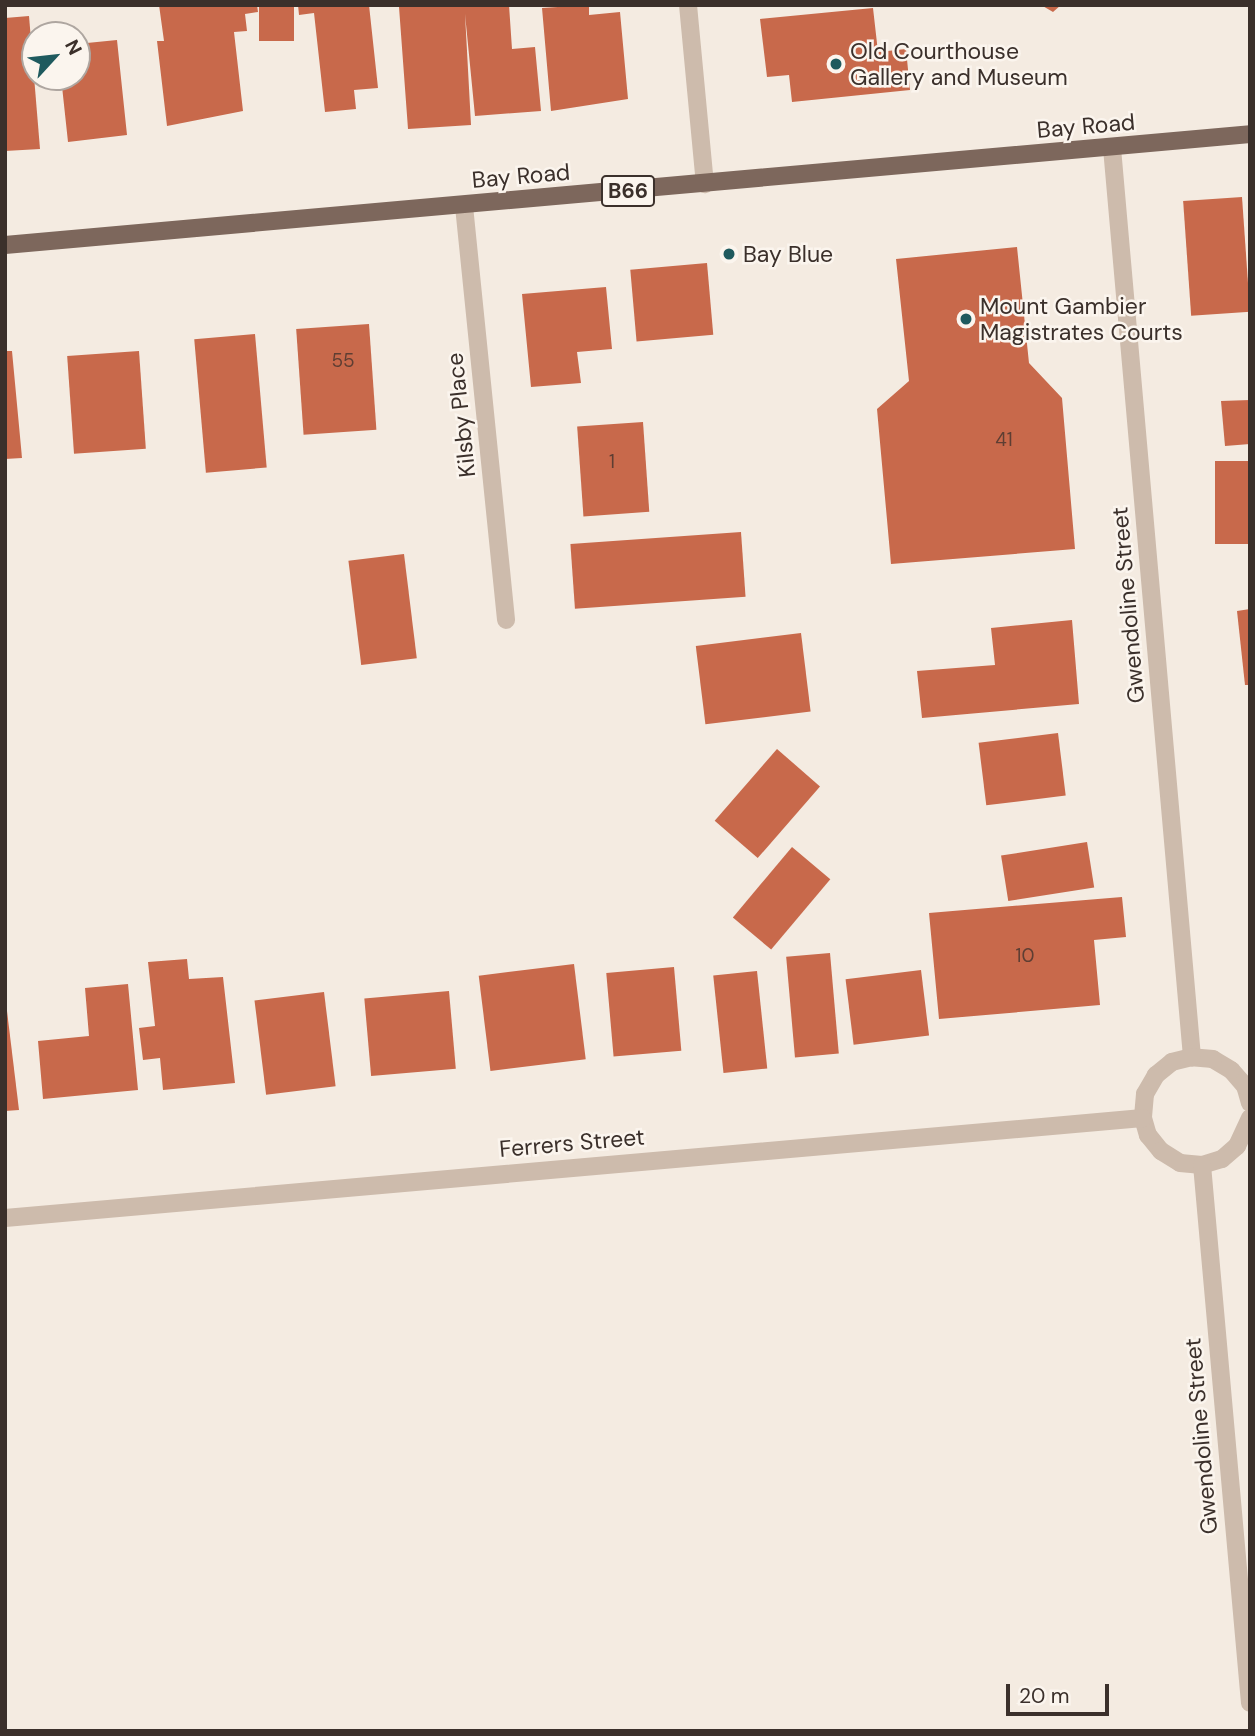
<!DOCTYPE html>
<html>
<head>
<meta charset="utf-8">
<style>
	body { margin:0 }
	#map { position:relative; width:1255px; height:1736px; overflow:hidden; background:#f4ebe1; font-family:"DM Sans",sans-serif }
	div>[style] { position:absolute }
	.building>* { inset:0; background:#c8694b; transform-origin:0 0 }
	.minor>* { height:18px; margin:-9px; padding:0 9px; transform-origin:9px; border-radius:9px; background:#cdbbac }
	.primary>* { height:18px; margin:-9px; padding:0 9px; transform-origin:9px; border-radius:9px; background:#7d675c }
	.dots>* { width:19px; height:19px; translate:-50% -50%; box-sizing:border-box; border:4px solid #fbf5ee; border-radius:50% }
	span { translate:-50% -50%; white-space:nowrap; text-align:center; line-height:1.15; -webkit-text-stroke:5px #fbf5ee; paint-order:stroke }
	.number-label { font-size:19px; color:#5e3e33 }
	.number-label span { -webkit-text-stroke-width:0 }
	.shield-label span { padding:2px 5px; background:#fbf5ee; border:2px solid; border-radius:5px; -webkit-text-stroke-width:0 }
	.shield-label { font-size:21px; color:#3b302b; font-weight:700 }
	.poi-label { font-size:23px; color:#3b302b }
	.left { translate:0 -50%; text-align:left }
	.street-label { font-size:23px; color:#3b302b }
	.frame { position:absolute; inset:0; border:7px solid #3b302b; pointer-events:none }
	.north { position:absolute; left:21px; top:21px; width:70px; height:70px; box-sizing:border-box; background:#fbf5ee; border:2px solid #aea6a0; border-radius:50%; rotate:63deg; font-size:19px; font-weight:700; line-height:28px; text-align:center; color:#3b302b }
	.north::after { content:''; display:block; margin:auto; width:24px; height:32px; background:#1f5a5e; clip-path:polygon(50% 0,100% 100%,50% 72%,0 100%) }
	.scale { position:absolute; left:1006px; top:1684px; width:103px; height:32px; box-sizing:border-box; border:4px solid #3b302b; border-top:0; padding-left:9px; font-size:21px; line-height:24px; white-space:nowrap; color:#3b302b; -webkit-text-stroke:5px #fbf5ee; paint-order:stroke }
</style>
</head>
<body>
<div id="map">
	<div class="building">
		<div style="clip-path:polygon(159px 5px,257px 5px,258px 12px,245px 14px,247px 31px,234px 32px,243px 111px,167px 126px,157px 41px,164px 41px)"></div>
		<div style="left:259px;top:5px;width:35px;height:36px"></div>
		<div style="clip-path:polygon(298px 5px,369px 5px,378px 88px,354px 90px,356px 109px,325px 112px,314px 13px,299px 15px)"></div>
		<div style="clip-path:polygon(509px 5px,512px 49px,535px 47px,541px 111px,475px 116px,465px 14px,471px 125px,408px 129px,399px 7px)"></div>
		<div style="clip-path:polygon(589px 5px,589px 15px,620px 12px,628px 99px,551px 111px,542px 8px)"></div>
		<div style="clip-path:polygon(1041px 5px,1061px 5px,1053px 12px)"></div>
		<div style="clip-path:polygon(873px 8px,878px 52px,906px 49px,910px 90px,792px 102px,789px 75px,767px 77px,760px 19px)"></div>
		<div style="clip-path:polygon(29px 16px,40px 149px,5px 151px,5px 18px)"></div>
		<div style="clip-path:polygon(117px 40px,127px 135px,68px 142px,61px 77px,77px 77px,77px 44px)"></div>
		<div style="left:1242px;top:197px;width:115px;height:59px;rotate:86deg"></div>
		<div style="clip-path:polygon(1017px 247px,1029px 363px,1062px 398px,1075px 549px,891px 564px,877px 409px,909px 381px,896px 259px)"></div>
		<div style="left:707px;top:263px;width:72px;height:77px;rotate:85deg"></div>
		<div style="clip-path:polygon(606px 287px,612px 349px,577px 352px,581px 383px,531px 387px,522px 294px)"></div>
		<div style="left:369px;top:324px;width:106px;height:73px;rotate:86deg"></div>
		<div style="left:255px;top:334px;width:134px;height:61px;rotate:85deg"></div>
		<div style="clip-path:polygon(5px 351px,12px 351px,22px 458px,5px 459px)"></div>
		<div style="left:139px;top:351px;width:98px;height:72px;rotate:86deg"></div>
		<div style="clip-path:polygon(1250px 400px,1250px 444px,1225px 446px,1221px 401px)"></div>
		<div style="left:643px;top:422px;width:90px;height:66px;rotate:86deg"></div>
		<div style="left:1250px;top:461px;width:83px;height:35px;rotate:90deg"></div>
		<div style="left:741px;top:532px;width:65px;height:171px;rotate:86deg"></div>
		<div style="left:404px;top:554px;width:105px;height:56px;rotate:83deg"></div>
		<div style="clip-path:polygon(1250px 609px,1250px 685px,1245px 685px,1237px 611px)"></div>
		<div style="clip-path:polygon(1072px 620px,1079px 704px,922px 718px,917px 671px,995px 665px,991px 628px)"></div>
		<div style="left:801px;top:633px;width:79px;height:106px;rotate:83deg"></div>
		<div style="left:1058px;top:733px;width:63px;height:80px;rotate:83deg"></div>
		<div style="left:777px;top:749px;width:57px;height:95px;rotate:41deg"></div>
		<div style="left:1087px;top:842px;width:46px;height:87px;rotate:81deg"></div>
		<div style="left:792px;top:847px;width:50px;height:92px;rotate:40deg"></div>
		<div style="clip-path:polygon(1122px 897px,1126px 937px,1094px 940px,1100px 1005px,939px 1019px,929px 913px)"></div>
		<div style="left:830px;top:953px;width:101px;height:44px;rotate:85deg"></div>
		<div style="clip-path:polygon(187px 959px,189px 979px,223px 977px,235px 1083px,163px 1090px,160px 1058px,143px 1060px,139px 1028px,155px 1026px,148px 962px)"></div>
		<div style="left:574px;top:964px;width:96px;height:96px;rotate:83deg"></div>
		<div style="left:674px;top:967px;width:84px;height:68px;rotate:85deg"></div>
		<div style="left:921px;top:970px;width:66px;height:76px;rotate:83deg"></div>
		<div style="left:757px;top:971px;width:98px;height:44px;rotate:84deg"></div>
		<div style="clip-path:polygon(128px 984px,138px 1090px,43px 1099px,38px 1041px,89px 1036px,85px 988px)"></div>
		<div style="left:449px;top:991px;width:78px;height:85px;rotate:85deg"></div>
		<div style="left:324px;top:992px;width:95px;height:70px;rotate:83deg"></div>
		<div style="clip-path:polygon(5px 1011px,7px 1011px,19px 1110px,5px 1111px)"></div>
	</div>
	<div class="minor">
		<div style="left:688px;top:5px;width:180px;rotate:84.6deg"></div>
		<div style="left:1112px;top:148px;width:913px;rotate:84.97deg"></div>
		<div style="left:464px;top:206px;width:416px;rotate:84.2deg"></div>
		<div style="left:1250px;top:1103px;width:18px;rotate:-106deg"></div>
		<div style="left:1245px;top:1086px;width:21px;rotate:-131deg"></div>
		<div style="left:1231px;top:1070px;width:21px;rotate:-149deg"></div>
		<div style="left:1213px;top:1059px;width:21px;rotate:-175deg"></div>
		<div style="left:1192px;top:1057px;width:21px;rotate:166deg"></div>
		<div style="left:1172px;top:1062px;width:21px;rotate:141deg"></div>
		<div style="left:1156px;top:1075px;width:22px;rotate:120deg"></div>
		<div style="left:1145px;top:1094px;width:24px;rotate:95deg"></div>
		<div style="left:1143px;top:1118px;width:18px;rotate:74deg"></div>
		<div style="left:1148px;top:1135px;width:21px;rotate:51deg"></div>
		<div style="left:1161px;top:1151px;width:22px;rotate:32deg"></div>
		<div style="left:1180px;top:1163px;width:22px;rotate:5deg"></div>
		<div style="left:1202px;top:1165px;width:21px;rotate:-17deg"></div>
		<div style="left:1222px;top:1159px;width:20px;rotate:-41deg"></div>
		<div style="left:1237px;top:1146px;width:31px;rotate:-65deg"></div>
		<div style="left:1202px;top:1165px;width:540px;rotate:84.9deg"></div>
		<div style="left:5px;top:1218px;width:1142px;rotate:-5.02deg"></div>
	</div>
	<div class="primary">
		<div style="left:5px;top:245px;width:1250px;rotate:-5.09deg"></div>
	</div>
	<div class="dots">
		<div style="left:836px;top:64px;background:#1f5a5e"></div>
		<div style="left:729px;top:254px;background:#1f5a5e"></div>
		<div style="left:966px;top:319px;background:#1f5a5e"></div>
	</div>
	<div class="number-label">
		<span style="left:343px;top:361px">55</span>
		<span style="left:1004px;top:440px">41</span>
		<span style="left:612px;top:462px">1</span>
		<span style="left:1025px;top:956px">10</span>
	</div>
	<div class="shield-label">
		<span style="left:628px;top:191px">B66</span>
	</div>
	<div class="poi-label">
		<span class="left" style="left:850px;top:64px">Old Courthouse<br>Gallery and Museum</span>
		<span class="left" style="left:743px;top:254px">Bay Blue</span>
		<span class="left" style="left:980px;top:319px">Mount Gambier<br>Magistrates Courts</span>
	</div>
	<div class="street-label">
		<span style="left:1086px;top:126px;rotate:-5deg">Bay Road</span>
		<span style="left:521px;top:176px;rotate:-5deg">Bay Road</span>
		<span style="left:461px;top:415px;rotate:-96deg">Kilsby Place</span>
		<span style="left:1128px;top:605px;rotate:-95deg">Gwendoline Street</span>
		<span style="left:572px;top:1143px;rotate:-5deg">Ferrers Street</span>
		<span style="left:1201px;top:1436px;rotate:-95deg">Gwendoline Street</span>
	</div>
	<div class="frame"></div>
	<div class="north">N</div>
	<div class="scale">20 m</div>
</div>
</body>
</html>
